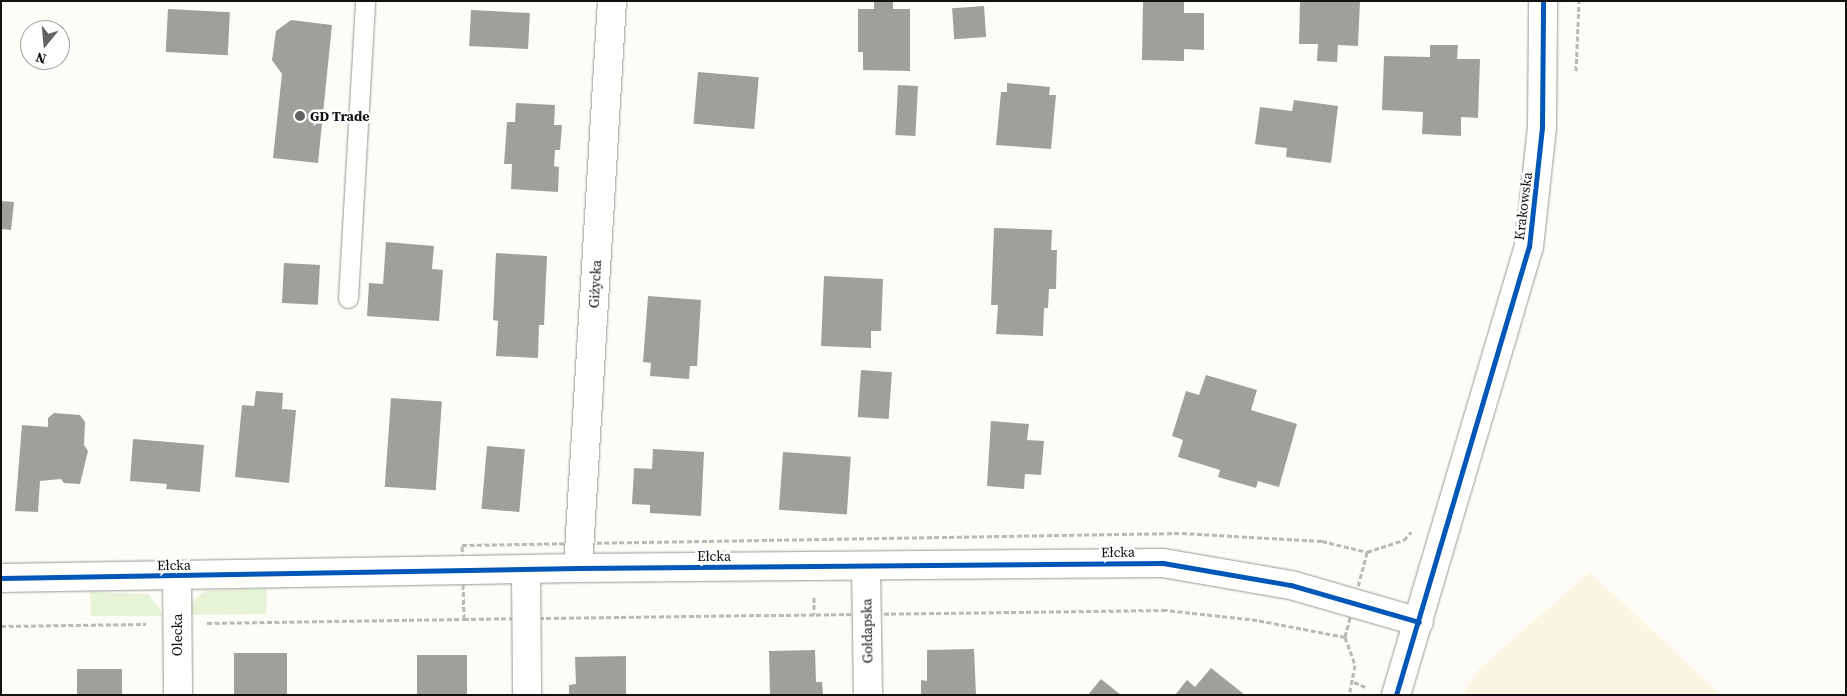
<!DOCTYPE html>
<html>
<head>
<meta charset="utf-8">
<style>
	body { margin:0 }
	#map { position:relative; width:1847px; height:696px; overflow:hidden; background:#fdfcf7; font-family:"Source Serif 4",serif }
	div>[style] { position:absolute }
	.farmland>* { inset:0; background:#f9f7e4 }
	.green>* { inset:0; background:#e7f3d7 }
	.building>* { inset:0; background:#a19f9c; transform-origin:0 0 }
	.path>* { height:3px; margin-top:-1.5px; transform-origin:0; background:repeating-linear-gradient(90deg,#b9b9b8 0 5px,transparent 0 7.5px) }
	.roads { filter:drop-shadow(0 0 1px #979795) drop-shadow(0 0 1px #979795) }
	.service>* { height:19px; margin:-9.5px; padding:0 9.5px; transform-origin:9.5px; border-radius:9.5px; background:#fffffe }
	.minor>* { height:28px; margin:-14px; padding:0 14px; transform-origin:14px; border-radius:14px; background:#fffffe }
	.cycleway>* { height:5px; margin:-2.5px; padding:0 2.5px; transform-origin:2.5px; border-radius:2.5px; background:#0057b8 }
	.dots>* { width:14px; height:14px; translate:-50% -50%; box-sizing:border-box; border:2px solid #fff; border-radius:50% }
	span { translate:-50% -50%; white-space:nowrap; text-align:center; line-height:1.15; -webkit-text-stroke:5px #fff; paint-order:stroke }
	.poi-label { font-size:14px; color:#111; font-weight:700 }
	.left { translate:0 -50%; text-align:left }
	.street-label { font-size:14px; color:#111 }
	.frame { position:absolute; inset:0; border:2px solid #111; pointer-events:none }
	.north { position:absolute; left:20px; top:20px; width:50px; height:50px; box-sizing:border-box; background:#fff; border:1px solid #a0a0a0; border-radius:50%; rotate:197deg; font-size:14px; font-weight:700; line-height:20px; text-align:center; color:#111 }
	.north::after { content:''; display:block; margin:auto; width:18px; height:22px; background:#646362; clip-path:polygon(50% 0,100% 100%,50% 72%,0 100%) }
</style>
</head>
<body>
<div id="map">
	<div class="farmland">
		<div style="clip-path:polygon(1590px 572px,1721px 695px,1463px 695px,1479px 669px)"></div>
	</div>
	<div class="green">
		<div style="clip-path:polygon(267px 589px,266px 614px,188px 615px,190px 604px,207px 590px)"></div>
		<div style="clip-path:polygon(90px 592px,148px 594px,159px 607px,162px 616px,91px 616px)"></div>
	</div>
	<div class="building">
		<div style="clip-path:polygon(874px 1px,893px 1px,893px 9px,910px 9px,910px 71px,863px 70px,863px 52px,858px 52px,858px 9px,874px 9px)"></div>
		<div style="clip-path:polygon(1143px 1px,1184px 1px,1184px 13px,1204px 13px,1204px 50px,1184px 49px,1184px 61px,1142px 60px)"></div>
		<div style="clip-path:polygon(1300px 1px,1360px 1px,1358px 46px,1338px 45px,1337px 62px,1317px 61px,1318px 44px,1299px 44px)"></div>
		<div style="left:984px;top:6px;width:31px;height:32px;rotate:86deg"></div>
		<div style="left:168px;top:9px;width:62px;height:43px;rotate:3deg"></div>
		<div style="left:471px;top:10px;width:59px;height:36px;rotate:3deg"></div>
		<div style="clip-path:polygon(291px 20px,332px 25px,318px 163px,273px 158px,282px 74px,272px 60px,276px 31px)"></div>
		<div style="clip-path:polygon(1430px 45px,1458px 45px,1457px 59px,1480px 59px,1478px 118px,1461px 117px,1461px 136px,1422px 134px,1423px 112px,1382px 110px,1384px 56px,1430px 57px)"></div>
		<div style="left:698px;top:72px;width:61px;height:52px;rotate:5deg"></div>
		<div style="clip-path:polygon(1007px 83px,1050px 87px,1049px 95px,1056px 95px,1051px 149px,996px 145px,1001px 92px,1007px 92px)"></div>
		<div style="left:898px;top:85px;width:20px;height:50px;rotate:3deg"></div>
		<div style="clip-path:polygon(1294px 100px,1338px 106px,1331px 163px,1286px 157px,1287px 148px,1255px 144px,1260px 107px,1292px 111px)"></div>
		<div style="clip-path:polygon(516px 103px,555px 105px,554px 125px,562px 125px,560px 150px,555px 150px,554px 166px,559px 167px,558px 192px,511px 189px,512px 164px,504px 164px,507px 122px,515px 122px)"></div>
		<div style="clip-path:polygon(1px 201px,14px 202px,11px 230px,1px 229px)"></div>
		<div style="clip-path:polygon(994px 228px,1052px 230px,1051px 250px,1057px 250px,1056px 289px,1049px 289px,1048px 308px,1044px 308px,1043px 336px,996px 334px,998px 305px,991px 305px)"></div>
		<div style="clip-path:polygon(386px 242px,434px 246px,432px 269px,443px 270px,439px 321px,367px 316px,369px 283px,383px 284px)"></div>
		<div style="clip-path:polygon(496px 253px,547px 256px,544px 325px,539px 325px,538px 358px,496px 356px,498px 321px,493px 320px)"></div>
		<div style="left:284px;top:263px;width:36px;height:40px;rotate:3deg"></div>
		<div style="clip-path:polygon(824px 276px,883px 279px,881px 331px,871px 331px,871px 348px,821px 346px)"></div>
		<div style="clip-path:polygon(648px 296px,701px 300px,697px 366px,690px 366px,689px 379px,650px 376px,651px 363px,643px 362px)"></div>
		<div style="left:861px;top:370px;width:31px;height:47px;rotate:4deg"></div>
		<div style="clip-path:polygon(1206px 375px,1257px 390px,1251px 410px,1297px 424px,1279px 487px,1258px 481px,1256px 488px,1218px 477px,1220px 470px,1178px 457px,1183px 440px,1172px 436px,1186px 391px,1199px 395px)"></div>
		<div style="clip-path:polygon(256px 391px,283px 393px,282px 409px,296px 410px,289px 483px,235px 477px,242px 405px,254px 406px)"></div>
		<div style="left:391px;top:398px;width:51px;height:89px;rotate:4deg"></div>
		<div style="clip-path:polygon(54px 413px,80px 415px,85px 422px,84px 445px,88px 451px,80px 484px,64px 483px,61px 479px,40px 481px,38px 512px,15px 511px,22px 425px,48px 427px,48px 418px)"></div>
		<div style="clip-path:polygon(991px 421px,1029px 424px,1027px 440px,1044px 441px,1041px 475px,1025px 474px,1024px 489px,987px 486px)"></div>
		<div style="clip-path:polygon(133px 439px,204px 445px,200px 492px,166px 489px,167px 484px,130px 481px)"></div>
		<div style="left:487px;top:446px;width:38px;height:63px;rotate:5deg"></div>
		<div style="clip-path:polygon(653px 449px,704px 452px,701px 516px,650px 513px,650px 505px,632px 504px,634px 468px,652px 469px)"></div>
		<div style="left:783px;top:452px;width:68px;height:58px;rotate:4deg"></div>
		<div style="clip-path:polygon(974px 649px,976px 695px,921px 695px,921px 680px,927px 681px,927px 650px)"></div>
		<div style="clip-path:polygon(815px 650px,816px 682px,822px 682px,823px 695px,770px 695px,769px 651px)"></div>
		<div style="left:287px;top:653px;width:42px;height:53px;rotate:90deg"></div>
		<div style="left:417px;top:655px;width:50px;height:40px"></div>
		<div style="clip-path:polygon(626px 656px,626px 695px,569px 695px,569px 685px,576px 684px,575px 657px)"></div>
		<div style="clip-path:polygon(1211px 668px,1245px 695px,1175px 695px,1187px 680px,1195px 687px)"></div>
		<div style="left:77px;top:669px;width:45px;height:26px"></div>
		<div style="clip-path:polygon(1101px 679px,1121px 695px,1088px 695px)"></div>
	</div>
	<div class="path">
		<div style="left:1576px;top:71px;width:70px;rotate:-87.5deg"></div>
		<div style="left:1182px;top:533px;width:140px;rotate:3.3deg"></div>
		<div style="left:1322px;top:541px;width:46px;rotate:13.7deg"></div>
		<div style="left:1367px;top:552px;width:88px;rotate:104.5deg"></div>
		<div style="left:1345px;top:637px;width:90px;rotate:-169.1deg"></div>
		<div style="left:1257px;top:620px;width:92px;rotate:-173.7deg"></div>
		<div style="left:1166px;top:610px;width:702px;rotate:179.27deg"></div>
		<div style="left:464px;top:619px;width:74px;rotate:-91.5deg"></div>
		<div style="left:462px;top:545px;width:720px;rotate:-0.95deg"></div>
		<div style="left:1367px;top:552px;width:39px;rotate:-18deg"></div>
		<div style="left:1404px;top:540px;width:11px;rotate:-49deg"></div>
		<div style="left:814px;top:597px;width:17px;rotate:90deg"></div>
		<div style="left:207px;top:623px;width:257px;rotate:-0.9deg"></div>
		<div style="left:1px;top:626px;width:145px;rotate:-0.8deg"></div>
		<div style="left:1345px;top:637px;width:30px;rotate:70deg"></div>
		<div style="left:1355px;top:665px;width:31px;rotate:101deg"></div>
		<div style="left:1354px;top:682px;width:13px;rotate:23deg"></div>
	</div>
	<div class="roads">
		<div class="service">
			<div style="left:348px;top:298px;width:297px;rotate:-86.7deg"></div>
		</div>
		<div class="minor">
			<div style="left:866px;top:566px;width:129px;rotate:89.1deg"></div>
			<div style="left:578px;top:568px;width:568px;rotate:-86.57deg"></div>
			<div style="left:526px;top:571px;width:124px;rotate:89.5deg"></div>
			<div style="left:177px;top:576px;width:119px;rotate:89.5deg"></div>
			<div style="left:1px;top:578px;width:577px;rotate:-0.99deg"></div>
			<div style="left:578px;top:568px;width:585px;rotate:-0.49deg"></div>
			<div style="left:1163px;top:563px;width:130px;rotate:9.8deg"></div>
			<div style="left:1291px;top:585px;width:133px;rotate:16.1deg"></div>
			<div style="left:1396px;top:695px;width:467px;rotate:-73.5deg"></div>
			<div style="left:1529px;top:247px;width:121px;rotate:-83.8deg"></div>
			<div style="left:1542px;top:127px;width:126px;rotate:-89.5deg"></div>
		</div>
	</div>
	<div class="cycleway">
		<div style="left:1px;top:578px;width:577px;rotate:-0.99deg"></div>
		<div style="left:578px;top:568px;width:585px;rotate:-0.49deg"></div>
		<div style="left:1163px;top:563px;width:130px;rotate:9.8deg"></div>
		<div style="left:1291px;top:585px;width:133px;rotate:16.1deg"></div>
		<div style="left:1396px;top:695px;width:467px;rotate:-73.5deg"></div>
		<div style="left:1529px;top:247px;width:121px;rotate:-83.8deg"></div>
		<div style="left:1542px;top:127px;width:126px;rotate:-89.5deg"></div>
	</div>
	<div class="dots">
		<div style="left:300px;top:116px;background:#646362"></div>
	</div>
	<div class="poi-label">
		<span class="left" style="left:310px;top:116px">GD Trade</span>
	</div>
	<div class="street-label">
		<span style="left:1523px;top:206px;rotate:-83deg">Krakowska</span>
		<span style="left:595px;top:284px;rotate:-87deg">Giżycka</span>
		<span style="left:1118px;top:552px;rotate:-1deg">Ełcka</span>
		<span style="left:714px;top:556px">Ełcka</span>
		<span style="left:174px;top:565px;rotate:-1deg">Ełcka</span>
		<span style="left:867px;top:631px;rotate:-91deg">Gołdapska</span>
		<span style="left:177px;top:635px;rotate:-90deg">Olecka</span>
	</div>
	<div class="frame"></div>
	<div class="north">N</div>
</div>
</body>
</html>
